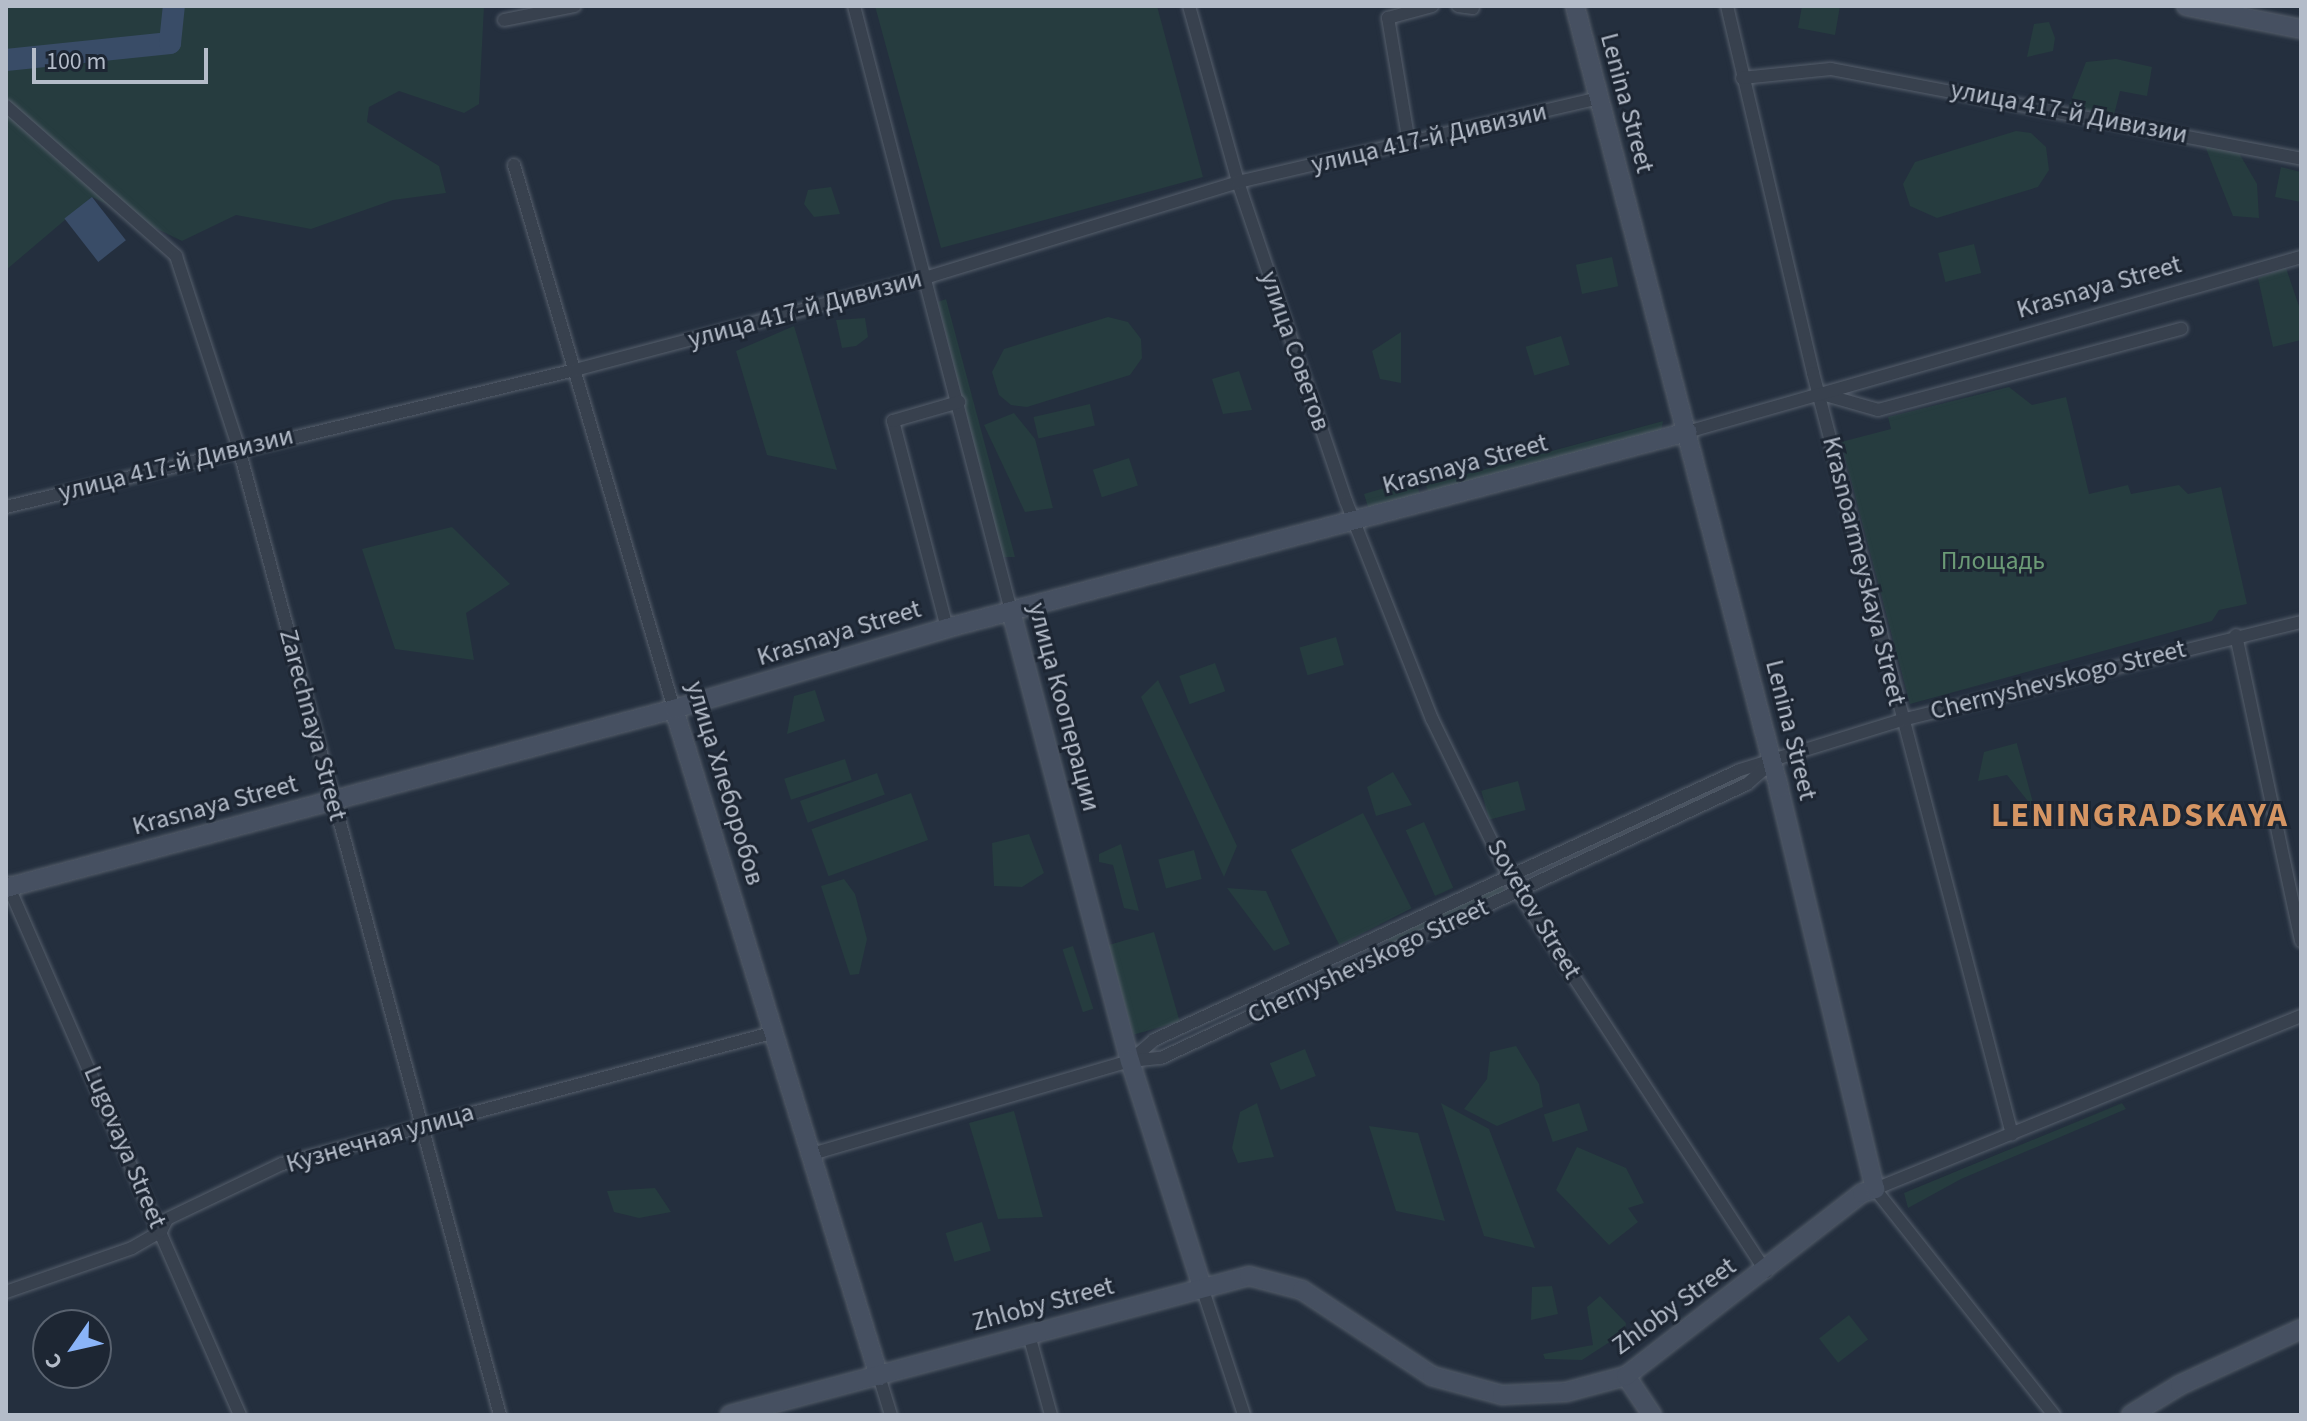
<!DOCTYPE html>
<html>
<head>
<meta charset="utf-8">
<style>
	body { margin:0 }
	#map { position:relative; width:2307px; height:1421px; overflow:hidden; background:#242f3e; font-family:"Source Sans 3",sans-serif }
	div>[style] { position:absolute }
	.green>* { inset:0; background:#263c3f; transform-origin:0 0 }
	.water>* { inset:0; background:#394c67; transform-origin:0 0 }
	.river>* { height:22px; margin:-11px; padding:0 11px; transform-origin:11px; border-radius:11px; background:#394c67 }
	.roads { filter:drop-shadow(0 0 2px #565f6c) drop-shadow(0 0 2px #565f6c) }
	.street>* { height:12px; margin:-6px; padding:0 6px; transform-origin:6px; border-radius:6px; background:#38414e }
	.secondary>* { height:18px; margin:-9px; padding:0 9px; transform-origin:9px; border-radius:9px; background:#465061 }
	span { translate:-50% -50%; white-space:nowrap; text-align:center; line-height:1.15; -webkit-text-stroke:6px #1d2633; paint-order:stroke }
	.street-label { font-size:26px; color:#b4bcc9 }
	.park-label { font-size:26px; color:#6b9a76 }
	.district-label { font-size:34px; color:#d59563; font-weight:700; letter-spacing:2px }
	.frame { position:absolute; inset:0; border:8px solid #b4bcc9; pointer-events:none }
	.north { position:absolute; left:32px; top:1309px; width:80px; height:80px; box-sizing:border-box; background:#1d2633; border:2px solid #59626f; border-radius:50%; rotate:236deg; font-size:22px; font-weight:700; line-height:32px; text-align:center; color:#b4bcc9 }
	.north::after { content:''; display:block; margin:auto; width:28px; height:36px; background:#8ab4f8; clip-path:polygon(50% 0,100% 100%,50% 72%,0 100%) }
	.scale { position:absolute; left:32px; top:48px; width:176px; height:36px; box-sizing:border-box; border:4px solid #b4bcc9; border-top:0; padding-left:10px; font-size:24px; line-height:28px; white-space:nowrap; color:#b4bcc9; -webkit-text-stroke:6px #1d2633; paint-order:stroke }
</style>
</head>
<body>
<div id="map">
	<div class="green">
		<div style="clip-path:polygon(6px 6px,484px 6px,479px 104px,464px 113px,399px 91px,369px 107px,367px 122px,439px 166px,446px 193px,393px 200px,311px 229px,236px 215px,182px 241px,92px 197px,6px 270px)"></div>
		<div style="clip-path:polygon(875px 6px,1157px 6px,1203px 177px,941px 248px)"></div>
		<div style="clip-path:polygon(1802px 6px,1840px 6px,1835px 35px,1798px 28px)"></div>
		<div style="clip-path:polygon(2049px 22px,2055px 38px,2053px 51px,2027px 57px,2034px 24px)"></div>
		<div style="clip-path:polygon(2116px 59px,2152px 67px,2147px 96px,2120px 91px,2114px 115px,2068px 108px,2086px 62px)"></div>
		<div style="clip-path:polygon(2016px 131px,2031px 133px,2046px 147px,2049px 170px,2038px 187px,1937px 218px,1910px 206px,1903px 184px,1915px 162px)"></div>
		<div style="clip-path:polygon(2205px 146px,2239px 153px,2257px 184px,2259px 218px,2233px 216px)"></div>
		<div style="clip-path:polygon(2281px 167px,2301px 172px,2301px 202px,2275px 197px)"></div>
		<div style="clip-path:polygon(831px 187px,840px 214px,814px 217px,804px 204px,808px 190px)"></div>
		<div style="left:1974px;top:244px;width:30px;height:37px;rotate:76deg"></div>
		<div style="left:1612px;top:257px;width:30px;height:37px;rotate:78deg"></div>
		<div style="clip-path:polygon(2286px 268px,2301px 312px,2301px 340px,2273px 347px,2258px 278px)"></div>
		<div style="clip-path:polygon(946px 299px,1015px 557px,1003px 557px,938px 302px)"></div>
		<div style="clip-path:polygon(1108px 317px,1128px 322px,1141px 339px,1142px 358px,1130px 375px,1027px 407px,1011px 405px,999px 395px,992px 372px,1004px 349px)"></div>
		<div style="clip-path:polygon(865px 318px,868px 337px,856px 346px,842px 348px,836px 320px)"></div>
		<div style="clip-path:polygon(794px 326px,837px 470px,767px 455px,736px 351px)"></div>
		<div style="clip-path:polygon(1401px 332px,1401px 383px,1380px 379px,1372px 351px)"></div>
		<div style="left:1561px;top:336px;width:30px;height:37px;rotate:73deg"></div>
		<div style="clip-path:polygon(1239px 371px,1252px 410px,1223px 414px,1212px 379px)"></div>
		<div style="clip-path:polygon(2009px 387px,2032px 405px,2066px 397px,2089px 494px,2128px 485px,2131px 494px,2179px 485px,2188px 494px,2221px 487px,2247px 604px,2219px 610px,2212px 621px,1910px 704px,1841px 442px,1891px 429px,1888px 417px)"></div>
		<div style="left:1090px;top:404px;width:22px;height:58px;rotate:77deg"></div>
		<div style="clip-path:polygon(1014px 413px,1035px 439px,1053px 508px,1025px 512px,984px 425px)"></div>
		<div style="clip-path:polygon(1663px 421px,1661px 433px,1429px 494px,1426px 485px)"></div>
		<div style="left:1129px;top:458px;width:29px;height:38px;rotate:72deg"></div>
		<div style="clip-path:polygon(1415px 479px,1421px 498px,1369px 510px,1364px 494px)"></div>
		<div style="clip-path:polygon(452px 527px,510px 584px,466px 613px,474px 660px,395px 649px,362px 549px)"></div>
		<div style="left:1336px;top:637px;width:29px;height:38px;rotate:74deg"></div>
		<div style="left:1215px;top:663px;width:30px;height:38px;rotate:70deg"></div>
		<div style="clip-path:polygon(1158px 680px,1237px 846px,1224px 877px,1141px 697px)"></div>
		<div style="clip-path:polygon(815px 690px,825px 721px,787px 734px,794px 696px)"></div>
		<div style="clip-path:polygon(2017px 743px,2017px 744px,2035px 810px,2007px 775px,1978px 781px,1984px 752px)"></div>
		<div style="left:845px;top:759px;width:22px;height:64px;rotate:72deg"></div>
		<div style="clip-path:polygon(1393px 772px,1412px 805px,1376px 816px,1367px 787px)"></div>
		<div style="left:877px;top:773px;width:23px;height:82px;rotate:70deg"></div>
		<div style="left:1518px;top:781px;width:30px;height:38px;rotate:75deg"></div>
		<div style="left:911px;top:793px;width:50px;height:106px;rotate:70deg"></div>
		<div style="left:1363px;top:813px;width:107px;height:81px;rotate:63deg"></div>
		<div style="left:1424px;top:822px;width:72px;height:20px;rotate:66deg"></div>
		<div style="clip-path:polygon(1029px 834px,1044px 873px,1022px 887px,994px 886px,992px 843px)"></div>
		<div style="clip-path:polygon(1121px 844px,1139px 911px,1124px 908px,1113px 865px,1099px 862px,1099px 854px)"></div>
		<div style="left:1194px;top:850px;width:30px;height:37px;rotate:75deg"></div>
		<div style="clip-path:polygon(844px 879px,855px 894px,867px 939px,859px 974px,850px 975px,821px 886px)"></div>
		<div style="clip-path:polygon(1502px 886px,1506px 894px,1392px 947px,1387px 937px)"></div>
		<div style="clip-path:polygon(1227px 888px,1266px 891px,1290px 944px,1274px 951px)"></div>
		<div style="left:1154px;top:932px;width:93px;height:48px;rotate:74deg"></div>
		<div style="left:1073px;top:946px;width:66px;height:11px;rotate:72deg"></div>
		<div style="clip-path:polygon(1516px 1046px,1539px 1084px,1543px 1107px,1497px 1126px,1464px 1109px,1487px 1079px,1490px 1052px)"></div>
		<div style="left:1305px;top:1049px;width:29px;height:38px;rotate:68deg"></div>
		<div style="clip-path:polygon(1257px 1103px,1274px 1157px,1238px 1163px,1232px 1148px,1240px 1112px)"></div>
		<div style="clip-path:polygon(1441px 1103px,1489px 1129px,1535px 1248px,1484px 1236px)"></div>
		<div style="left:1579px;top:1103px;width:29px;height:37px;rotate:72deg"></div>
		<div style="clip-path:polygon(2122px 1103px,2126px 1109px,1961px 1179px,1908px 1208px,1904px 1193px)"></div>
		<div style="clip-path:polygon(1014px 1111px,1043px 1217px,998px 1219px,969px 1123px)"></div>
		<div style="clip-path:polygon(1369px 1126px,1418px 1133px,1445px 1221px,1396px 1211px)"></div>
		<div style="clip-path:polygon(1577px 1147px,1626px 1168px,1644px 1203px,1628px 1208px,1638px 1222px,1609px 1245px,1556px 1190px)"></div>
		<div style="clip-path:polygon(655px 1188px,671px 1212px,639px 1218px,614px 1212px,607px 1191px)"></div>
		<div style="left:982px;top:1222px;width:30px;height:38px;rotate:73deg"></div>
		<div style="clip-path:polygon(1552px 1286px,1558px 1314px,1531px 1320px,1532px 1287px)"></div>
		<div style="clip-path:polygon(1600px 1296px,1626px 1323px,1625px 1332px,1582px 1360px,1545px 1359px,1543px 1354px,1593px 1345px,1587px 1307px)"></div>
		<div style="left:1849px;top:1315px;width:31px;height:38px;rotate:52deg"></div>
	</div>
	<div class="water">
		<div style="left:92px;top:197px;width:55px;height:35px;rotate:52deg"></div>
	</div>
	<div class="river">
		<div style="left:6px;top:60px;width:165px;rotate:-5.9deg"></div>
		<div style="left:170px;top:43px;width:37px;rotate:-84deg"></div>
	</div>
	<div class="roads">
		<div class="street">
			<div style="left:854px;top:6px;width:625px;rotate:75.45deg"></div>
			<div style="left:1189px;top:6px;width:183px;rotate:74.4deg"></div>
			<div style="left:1238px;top:182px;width:337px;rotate:71.3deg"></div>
			<div style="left:1346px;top:501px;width:234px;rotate:68.5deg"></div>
			<div style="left:1432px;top:719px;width:178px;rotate:64deg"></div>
			<div style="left:1510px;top:879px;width:469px;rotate:56.9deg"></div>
			<div style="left:1458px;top:6px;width:15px;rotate:8deg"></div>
			<div style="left:1727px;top:6px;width:377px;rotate:76.8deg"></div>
			<div style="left:1813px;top:373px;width:787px;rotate:75.35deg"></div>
			<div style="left:504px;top:20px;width:72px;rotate:-11.2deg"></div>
			<div style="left:1742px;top:78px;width:89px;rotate:-5.8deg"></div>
			<div style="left:1831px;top:69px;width:479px;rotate:10.8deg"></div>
			<div style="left:6px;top:106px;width:227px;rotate:41.4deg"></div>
			<div style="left:176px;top:256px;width:203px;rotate:71.9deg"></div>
			<div style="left:239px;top:449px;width:1001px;rotate:74.88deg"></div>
			<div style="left:1409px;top:143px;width:127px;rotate:-99.5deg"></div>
			<div style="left:1388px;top:18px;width:46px;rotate:-15.3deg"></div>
			<div style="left:514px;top:165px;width:567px;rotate:73.61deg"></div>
			<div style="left:1822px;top:394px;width:58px;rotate:15.9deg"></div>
			<div style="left:1878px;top:410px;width:314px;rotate:-15deg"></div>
			<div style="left:1687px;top:432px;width:638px;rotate:-15.91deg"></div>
			<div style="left:6px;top:507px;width:585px;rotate:-13.54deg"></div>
			<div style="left:575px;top:370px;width:365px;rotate:-14.8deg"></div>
			<div style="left:928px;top:277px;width:324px;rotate:-17deg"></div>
			<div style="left:1238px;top:182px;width:371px;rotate:-13.1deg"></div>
			<div style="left:947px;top:628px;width:214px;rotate:-104.6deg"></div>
			<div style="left:893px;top:421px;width:69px;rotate:-16.1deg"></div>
			<div style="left:2236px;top:635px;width:313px;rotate:78deg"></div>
			<div style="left:7px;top:883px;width:581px;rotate:66.35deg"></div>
			<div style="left:1130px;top:1061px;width:32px;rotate:-41deg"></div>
			<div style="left:1154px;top:1040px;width:645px;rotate:-24.74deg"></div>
			<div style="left:1740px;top:770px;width:170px;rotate:-17.2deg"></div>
			<div style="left:1902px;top:720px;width:411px;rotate:-13.8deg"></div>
			<div style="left:812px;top:1154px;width:331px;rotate:-16.3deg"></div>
			<div style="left:1130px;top:1061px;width:31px;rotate:-6deg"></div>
			<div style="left:1161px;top:1058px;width:647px;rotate:-25.06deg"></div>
			<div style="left:1747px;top:784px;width:32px;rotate:-41deg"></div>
			<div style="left:1202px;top:1287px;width:135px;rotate:71.8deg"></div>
			<div style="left:6px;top:1292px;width:133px;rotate:-19.2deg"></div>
			<div style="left:132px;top:1248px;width:34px;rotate:-30deg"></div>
			<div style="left:161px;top:1231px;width:13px;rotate:-63deg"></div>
			<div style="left:167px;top:1219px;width:127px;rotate:-25.6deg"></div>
			<div style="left:282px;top:1164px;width:510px;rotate:-14.99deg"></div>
			<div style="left:1029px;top:1335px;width:83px;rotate:74.6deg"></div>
			<div style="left:879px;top:1376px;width:41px;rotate:72.9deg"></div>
			<div style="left:2054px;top:1415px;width:288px;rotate:-128.4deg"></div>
			<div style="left:1875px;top:1189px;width:460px;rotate:-22.1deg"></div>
		</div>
		<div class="secondary">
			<div style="left:2186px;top:6px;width:117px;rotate:11.3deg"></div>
			<div style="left:1011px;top:611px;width:465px;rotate:75.2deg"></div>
			<div style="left:1130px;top:1061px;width:237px;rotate:72.3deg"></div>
			<div style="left:674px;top:709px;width:698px;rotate:72.92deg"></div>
			<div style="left:6px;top:888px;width:692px;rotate:-15deg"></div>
			<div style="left:674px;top:709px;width:285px;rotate:-16.5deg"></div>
			<div style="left:947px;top:628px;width:766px;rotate:-14.83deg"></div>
			<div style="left:1626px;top:1376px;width:47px;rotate:56.3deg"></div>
			<div style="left:730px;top:1415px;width:537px;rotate:-14.99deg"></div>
			<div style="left:1249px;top:1276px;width:55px;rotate:14.8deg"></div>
			<div style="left:1302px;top:1290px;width:156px;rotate:33.5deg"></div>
			<div style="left:1432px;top:1376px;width:73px;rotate:15.2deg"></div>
			<div style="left:1502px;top:1395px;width:64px;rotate:-2.7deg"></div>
			<div style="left:1566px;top:1392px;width:62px;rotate:-14.9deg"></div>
			<div style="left:1626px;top:1376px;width:299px;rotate:-37.8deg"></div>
			<div style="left:1862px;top:1193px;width:14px;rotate:-17deg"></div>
			<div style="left:1875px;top:1189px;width:412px;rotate:-103.5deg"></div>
			<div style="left:1779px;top:788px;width:808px;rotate:-104.62deg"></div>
			<div style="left:2131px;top:1415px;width:57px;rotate:-31.5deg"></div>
			<div style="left:2180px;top:1385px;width:133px;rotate:-24.8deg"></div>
		</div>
	</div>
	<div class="street-label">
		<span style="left:1627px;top:103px;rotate:75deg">Lenina Street</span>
		<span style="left:2069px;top:112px;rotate:11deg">улица 417-й Дивизии</span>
		<span style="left:1429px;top:138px;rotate:-13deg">улица 417-й Дивизии</span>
		<span style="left:2099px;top:287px;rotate:-16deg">Krasnaya Street</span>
		<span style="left:805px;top:309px;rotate:-15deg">улица 417-й Дивизии</span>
		<span style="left:1295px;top:351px;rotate:71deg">улица Советов</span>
		<span style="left:176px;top:464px;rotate:-14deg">улица 417-й Дивизии</span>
		<span style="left:1465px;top:464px;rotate:-15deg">Krasnaya Street</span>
		<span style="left:1864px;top:571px;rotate:76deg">Krasnoarmeyskaya Street</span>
		<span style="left:839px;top:633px;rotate:-17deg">Krasnaya Street</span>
		<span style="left:2058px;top:680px;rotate:-14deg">Chernyshevskogo Street</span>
		<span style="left:1064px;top:707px;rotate:75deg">улица Кооперации</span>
		<span style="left:313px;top:725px;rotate:75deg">Zarechnaya Street</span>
		<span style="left:1791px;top:730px;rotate:76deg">Lenina Street</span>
		<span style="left:725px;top:783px;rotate:73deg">улица Хлеборобов</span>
		<span style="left:215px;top:805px;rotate:-15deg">Krasnaya Street</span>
		<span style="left:1534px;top:909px;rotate:59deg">Sovetov Street</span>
		<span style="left:1368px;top:961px;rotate:-25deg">Chernyshevskogo Street</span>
		<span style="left:380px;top:1138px;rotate:-16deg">Кузнечная улица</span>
		<span style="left:125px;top:1147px;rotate:67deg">Lugovaya Street</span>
		<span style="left:1043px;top:1304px;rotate:-15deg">Zhloby Street</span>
		<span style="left:1674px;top:1306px;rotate:-36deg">Zhloby Street</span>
	</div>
	<div class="park-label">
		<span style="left:1993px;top:561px">Площадь</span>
	</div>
	<div class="district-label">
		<span style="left:2140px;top:816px">LENINGRADSKAYA</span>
	</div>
	<div class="frame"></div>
	<div class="north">С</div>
	<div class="scale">100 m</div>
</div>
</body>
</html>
